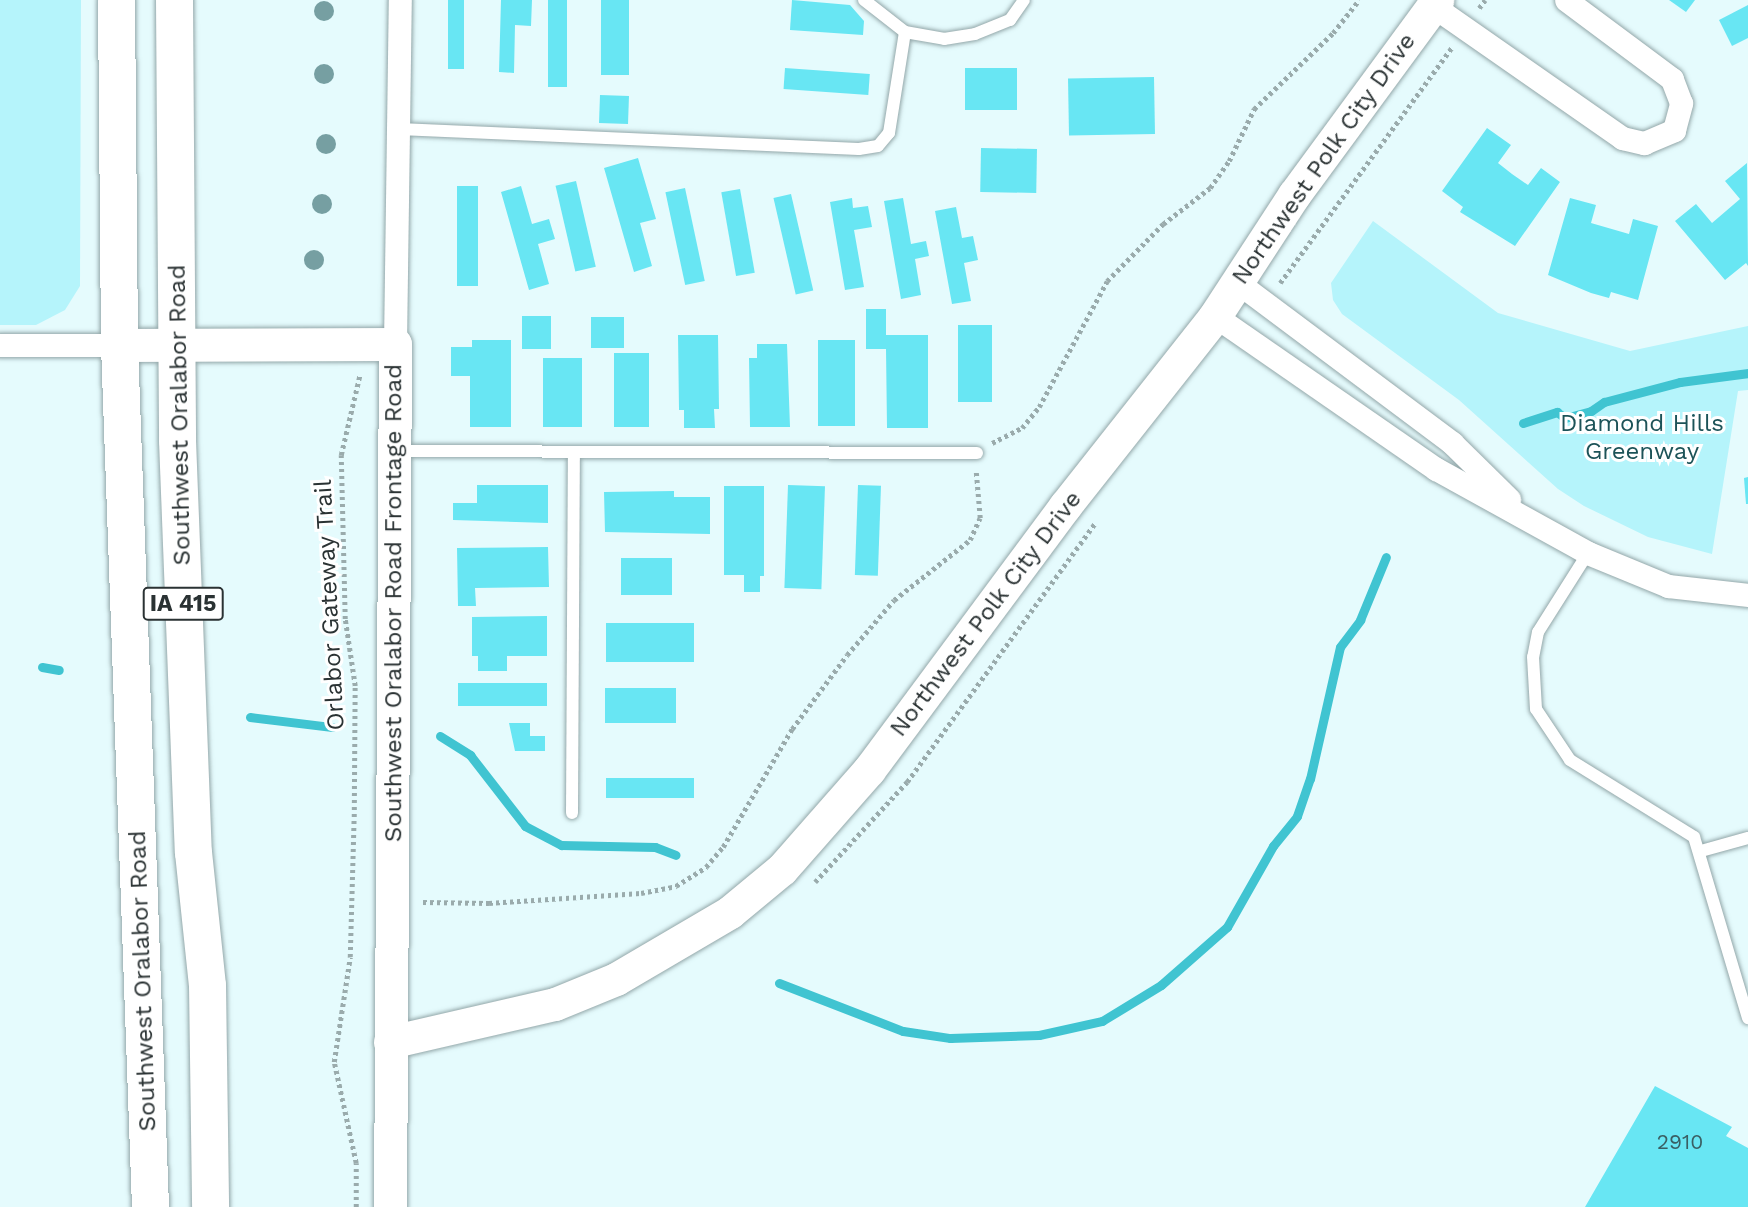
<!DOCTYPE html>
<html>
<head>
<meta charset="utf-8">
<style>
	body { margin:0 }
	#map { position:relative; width:1748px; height:1207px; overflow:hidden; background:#e5fbfd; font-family:"Work Sans",sans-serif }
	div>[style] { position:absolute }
	.green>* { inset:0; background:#b5f4fb }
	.stream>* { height:9px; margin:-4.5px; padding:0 4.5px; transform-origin:4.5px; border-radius:4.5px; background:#40c4d1 }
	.building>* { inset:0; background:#68e6f3; transform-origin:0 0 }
	.path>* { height:4.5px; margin-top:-2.25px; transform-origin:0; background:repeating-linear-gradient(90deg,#9aabac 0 3.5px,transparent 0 7px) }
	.roads { filter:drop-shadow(0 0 2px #93a7a9) drop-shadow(0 0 2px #93a7a9) }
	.lane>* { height:12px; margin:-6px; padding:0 6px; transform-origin:6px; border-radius:6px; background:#fff }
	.street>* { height:23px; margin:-11.5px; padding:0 11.5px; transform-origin:11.5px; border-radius:11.5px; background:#fff }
	.secondary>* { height:33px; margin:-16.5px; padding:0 16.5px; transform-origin:16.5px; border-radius:16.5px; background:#fff }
	.primary>* { height:37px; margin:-18.5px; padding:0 18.5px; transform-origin:18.5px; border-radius:18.5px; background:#fff }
	.trees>* { width:20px; height:20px; margin:-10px; border-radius:50%; background:#769fa2 }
	span { translate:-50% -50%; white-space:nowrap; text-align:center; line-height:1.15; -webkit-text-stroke:6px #fff; paint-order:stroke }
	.number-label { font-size:21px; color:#3a5f63 }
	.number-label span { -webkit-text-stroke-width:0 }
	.shield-label span { padding:2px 5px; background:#fff; border:2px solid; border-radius:5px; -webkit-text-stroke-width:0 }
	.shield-label { font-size:23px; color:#2a3233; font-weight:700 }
	.street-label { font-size:24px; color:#2a3233 }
	.park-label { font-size:24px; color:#1c5358 }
</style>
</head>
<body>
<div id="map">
	<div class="green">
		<div style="clip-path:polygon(0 0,81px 0,80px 286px,65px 310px,36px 325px,0 325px)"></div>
		<div style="clip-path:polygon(1373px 221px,1498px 313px,1630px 351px,1748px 326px,1748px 390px,1738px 391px,1712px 554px,1648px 537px,1584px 506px,1558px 489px,1459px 400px,1342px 314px,1333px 300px,1331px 283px)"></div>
	</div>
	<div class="stream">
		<div style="left:1523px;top:423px;width:36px;rotate:-18deg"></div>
		<div style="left:1557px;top:412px;width:10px;rotate:37deg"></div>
		<div style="left:1565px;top:418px;width:27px;rotate:-15deg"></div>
		<div style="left:1591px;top:411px;width:16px;rotate:-35deg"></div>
		<div style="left:1604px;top:402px;width:79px;rotate:-14.7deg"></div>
		<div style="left:1680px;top:382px;width:69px;rotate:-7.5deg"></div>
		<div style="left:42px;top:667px;width:17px;rotate:10deg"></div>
		<div style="left:250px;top:717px;width:83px;rotate:7deg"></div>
		<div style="left:440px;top:736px;width:36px;rotate:32deg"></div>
		<div style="left:470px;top:755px;width:90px;rotate:52.2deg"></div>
		<div style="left:525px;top:826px;width:41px;rotate:27.8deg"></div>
		<div style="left:561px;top:845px;width:94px;rotate:1.2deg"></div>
		<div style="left:655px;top:847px;width:22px;rotate:21deg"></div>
		<div style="left:779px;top:983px;width:133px;rotate:21.2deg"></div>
		<div style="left:903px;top:1031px;width:48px;rotate:8.5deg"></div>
		<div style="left:950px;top:1038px;width:89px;rotate:-1.9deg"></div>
		<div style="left:1039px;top:1035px;width:65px;rotate:-12.5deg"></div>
		<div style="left:1102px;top:1021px;width:69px;rotate:-31.4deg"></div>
		<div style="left:1161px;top:985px;width:88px;rotate:-41.3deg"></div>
		<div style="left:1227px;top:927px;width:93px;rotate:-60.4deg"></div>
		<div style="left:1273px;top:846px;width:38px;rotate:-51deg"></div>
		<div style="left:1297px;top:816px;width:39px;rotate:-71deg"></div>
		<div style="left:1310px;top:779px;width:135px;rotate:-77.2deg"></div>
		<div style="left:1340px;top:647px;width:34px;rotate:-53deg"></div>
		<div style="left:1360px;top:620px;width:68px;rotate:-67.6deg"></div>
	</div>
	<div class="building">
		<div style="left:448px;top:0;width:16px;height:69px"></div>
		<div style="clip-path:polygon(501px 0,532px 0,531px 26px,515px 25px,514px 73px,499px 72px)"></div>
		<div style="left:548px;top:0;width:19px;height:87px"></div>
		<div style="left:601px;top:0;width:28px;height:75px"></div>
		<div style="clip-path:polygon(792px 0,850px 5px,864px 21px,863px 35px,790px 30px)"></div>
		<div style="clip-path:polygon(1669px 0,1695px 0,1686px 12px)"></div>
		<div style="clip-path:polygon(1748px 5px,1748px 38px,1732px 46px,1719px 20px)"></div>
		<div style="left:785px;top:68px;width:85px;height:21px;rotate:4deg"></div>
		<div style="left:965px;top:68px;width:52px;height:42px"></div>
		<div style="left:1154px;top:77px;width:57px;height:86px;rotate:89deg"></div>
		<div style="left:600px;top:95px;width:29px;height:28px;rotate:2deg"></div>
		<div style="clip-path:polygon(1487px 128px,1511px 145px,1498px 163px,1512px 174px,1528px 185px,1541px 168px,1560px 182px,1515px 246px,1460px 212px,1463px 207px,1442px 191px)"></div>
		<div style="left:981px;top:148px;width:56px;height:44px;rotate:1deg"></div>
		<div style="clip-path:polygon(638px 158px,656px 219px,640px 223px,652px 266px,634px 272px,604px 168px)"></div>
		<div style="clip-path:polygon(1747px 163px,1748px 266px,1746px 263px,1725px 280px,1675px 221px,1696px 204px,1712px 223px,1740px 199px,1725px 181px)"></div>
		<div style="left:576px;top:181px;width:88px;height:21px;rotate:77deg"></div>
		<div style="left:457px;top:186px;width:21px;height:100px"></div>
		<div style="clip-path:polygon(521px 186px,532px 224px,549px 219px,555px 239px,538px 244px,549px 284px,529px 290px,501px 192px)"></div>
		<div style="left:685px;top:188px;width:95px;height:20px;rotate:78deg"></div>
		<div style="left:740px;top:189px;width:85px;height:19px;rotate:80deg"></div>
		<div style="left:791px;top:194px;width:99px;height:18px;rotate:77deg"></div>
		<div style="clip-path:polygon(852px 198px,853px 208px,868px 206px,872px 227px,854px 230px,864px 287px,845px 290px,830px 202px)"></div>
		<div style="clip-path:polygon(903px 198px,911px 244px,926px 241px,929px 256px,915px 259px,921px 295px,901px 299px,884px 201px)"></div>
		<div style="clip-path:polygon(1570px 198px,1596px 205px,1591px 223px,1629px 234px,1633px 219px,1658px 226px,1638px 300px,1611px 292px,1609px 298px,1591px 293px,1548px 275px)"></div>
		<div style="clip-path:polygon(956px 207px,962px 238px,973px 236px,978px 260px,964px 263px,971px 301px,952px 304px,935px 211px)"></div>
		<div style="clip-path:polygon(866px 309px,886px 309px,886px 335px,928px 335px,928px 428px,887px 428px,886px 349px,866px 349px)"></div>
		<div style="left:522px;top:316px;width:29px;height:33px"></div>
		<div style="left:591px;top:317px;width:33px;height:31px"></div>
		<div style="left:958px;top:325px;width:34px;height:77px"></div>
		<div style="clip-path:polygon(678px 335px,718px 335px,719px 409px,714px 409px,715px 428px,684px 428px,684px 410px,679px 410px)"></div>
		<div style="clip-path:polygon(472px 340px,511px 340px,511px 427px,470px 427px,470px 376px,451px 376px,451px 347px,472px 347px)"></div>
		<div style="left:818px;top:340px;width:37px;height:86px"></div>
		<div style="clip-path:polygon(757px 344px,787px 344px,790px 427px,750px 427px,749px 358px,757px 358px)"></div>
		<div style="left:614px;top:353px;width:35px;height:74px"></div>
		<div style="left:543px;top:358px;width:39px;height:69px"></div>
		<div style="clip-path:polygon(1748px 477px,1748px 504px,1746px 504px,1744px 478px)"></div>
		<div style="clip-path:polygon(477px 485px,548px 485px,548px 523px,453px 520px,453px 503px,477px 503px)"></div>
		<div style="left:788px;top:485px;width:37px;height:103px;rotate:2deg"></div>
		<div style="left:858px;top:485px;width:23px;height:90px;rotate:2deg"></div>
		<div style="clip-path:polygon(724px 486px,764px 486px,764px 576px,760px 576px,760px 592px,744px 592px,744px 575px,724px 575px)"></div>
		<div style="clip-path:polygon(674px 491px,674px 497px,710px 497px,710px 534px,605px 532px,604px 492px)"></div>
		<div style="clip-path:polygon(548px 547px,549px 587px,475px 588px,476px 606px,458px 606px,457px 548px)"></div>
		<div style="left:621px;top:558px;width:51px;height:37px"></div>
		<div style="clip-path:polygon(547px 616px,547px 656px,507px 656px,507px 671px,478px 671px,478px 656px,472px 656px,472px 617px)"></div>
		<div style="left:606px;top:623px;width:88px;height:39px"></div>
		<div style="left:458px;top:683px;width:89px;height:23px"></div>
		<div style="left:605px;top:688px;width:71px;height:35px"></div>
		<div style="clip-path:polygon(509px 723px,530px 723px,530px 736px,545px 736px,545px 751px,515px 751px)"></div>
		<div style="left:606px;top:778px;width:88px;height:20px"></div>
		<div style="clip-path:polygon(1655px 1086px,1732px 1127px,1726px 1136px,1748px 1148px,1748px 1207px,1585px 1207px)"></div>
	</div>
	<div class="path">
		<div style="left:1479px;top:8px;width:10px;rotate:-53deg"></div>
		<div style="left:1280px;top:283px;width:292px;rotate:-53.9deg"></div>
		<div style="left:992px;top:443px;width:34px;rotate:-27deg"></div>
		<div style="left:1022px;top:428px;width:27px;rotate:-51deg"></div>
		<div style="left:1039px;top:407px;width:143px;rotate:-61.6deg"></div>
		<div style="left:1107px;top:281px;width:80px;rotate:-45.5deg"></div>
		<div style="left:1163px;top:224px;width:59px;rotate:-37.5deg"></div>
		<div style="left:1210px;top:188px;width:33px;rotate:-55deg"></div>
		<div style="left:1229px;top:161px;width:58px;rotate:-64.3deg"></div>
		<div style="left:1254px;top:109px;width:110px;rotate:-43.9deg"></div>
		<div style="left:1333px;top:33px;width:42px;rotate:-51.8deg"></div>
		<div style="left:815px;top:882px;width:136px;rotate:-47.4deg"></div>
		<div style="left:907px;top:782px;width:320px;rotate:-54deg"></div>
		<div style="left:423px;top:902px;width:66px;rotate:0.9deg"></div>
		<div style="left:489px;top:903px;width:152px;rotate:-3.8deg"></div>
		<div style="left:641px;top:893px;width:36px;rotate:-11deg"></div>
		<div style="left:676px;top:886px;width:36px;rotate:-32deg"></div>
		<div style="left:706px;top:867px;width:26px;rotate:-50deg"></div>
		<div style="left:723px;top:847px;width:137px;rotate:-59.7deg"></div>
		<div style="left:792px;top:729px;width:92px;rotate:-53.4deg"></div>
		<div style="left:847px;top:655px;width:72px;rotate:-49.5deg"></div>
		<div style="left:894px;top:600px;width:97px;rotate:-38.3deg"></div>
		<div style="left:970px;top:540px;width:24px;rotate:-66deg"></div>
		<div style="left:980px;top:518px;width:47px;rotate:-94.9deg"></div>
		<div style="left:356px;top:1207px;width:44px;rotate:-90deg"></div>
		<div style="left:356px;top:1163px;width:103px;rotate:-102.3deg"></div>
		<div style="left:334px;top:1062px;width:106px;rotate:-81.3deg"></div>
		<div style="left:350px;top:957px;width:140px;rotate:-88.4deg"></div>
		<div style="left:354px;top:817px;width:131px;rotate:-89.6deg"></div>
		<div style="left:355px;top:686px;width:68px;rotate:-98.5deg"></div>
		<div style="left:345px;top:619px;width:164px;rotate:-91.4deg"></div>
		<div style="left:341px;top:455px;width:83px;rotate:-76.8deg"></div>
	</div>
	<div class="roads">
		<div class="lane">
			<div style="left:905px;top:32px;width:40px;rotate:10deg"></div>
			<div style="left:944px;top:39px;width:31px;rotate:-9deg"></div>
			<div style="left:975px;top:34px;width:38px;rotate:-22deg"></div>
			<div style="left:1010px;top:20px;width:24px;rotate:-55deg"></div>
			<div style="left:399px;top:129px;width:460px;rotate:2.5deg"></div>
			<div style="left:859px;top:149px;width:19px;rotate:-9deg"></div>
			<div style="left:878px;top:146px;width:17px;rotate:-50deg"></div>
			<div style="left:889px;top:133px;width:102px;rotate:-81deg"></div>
			<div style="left:905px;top:32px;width:52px;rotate:-142deg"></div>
			<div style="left:396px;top:451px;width:581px;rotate:0.2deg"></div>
			<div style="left:1588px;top:553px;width:93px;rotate:122.3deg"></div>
			<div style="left:1538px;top:632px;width:25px;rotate:101deg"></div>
			<div style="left:1533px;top:657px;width:52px;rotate:86.7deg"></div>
			<div style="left:1536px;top:709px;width:61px;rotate:56.3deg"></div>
			<div style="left:1570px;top:760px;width:146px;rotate:31.8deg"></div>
			<div style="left:1694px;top:837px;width:189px;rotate:73.4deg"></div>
			<div style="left:572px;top:813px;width:361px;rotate:-89.7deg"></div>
			<div style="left:1701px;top:851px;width:49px;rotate:-15.5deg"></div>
		</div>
		<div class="street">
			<div style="left:1433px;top:6px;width:231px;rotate:34.9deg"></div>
			<div style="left:1622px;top:138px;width:23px;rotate:13deg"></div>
			<div style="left:1644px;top:143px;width:33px;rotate:-23deg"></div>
			<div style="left:1674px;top:130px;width:28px;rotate:-75deg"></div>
			<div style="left:1681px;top:103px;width:26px;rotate:-111deg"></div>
			<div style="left:1672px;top:79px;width:132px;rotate:-143.3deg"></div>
			<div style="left:1237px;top:282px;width:269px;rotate:36.8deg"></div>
			<div style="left:1452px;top:443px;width:80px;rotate:44.5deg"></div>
			<div style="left:1215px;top:316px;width:269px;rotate:34.7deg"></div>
			<div style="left:1436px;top:469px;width:174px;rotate:28.9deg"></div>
			<div style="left:1588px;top:553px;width:87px;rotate:22.4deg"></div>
			<div style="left:1668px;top:586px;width:81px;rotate:6.4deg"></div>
			<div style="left:395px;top:344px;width:344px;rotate:-89.2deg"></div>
			<div style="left:0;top:345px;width:119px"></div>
		</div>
		<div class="secondary">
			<div style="left:119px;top:345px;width:276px;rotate:-0.2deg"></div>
			<div style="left:395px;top:344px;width:863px;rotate:90.33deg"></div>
			<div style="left:390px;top:1042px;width:169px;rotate:-13deg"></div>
			<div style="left:555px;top:1004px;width:66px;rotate:-22.3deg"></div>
			<div style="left:616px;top:979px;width:132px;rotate:-30.4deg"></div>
			<div style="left:730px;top:912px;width:67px;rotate:-39.6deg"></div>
			<div style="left:782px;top:869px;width:132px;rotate:-48.7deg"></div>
			<div style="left:869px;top:770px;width:329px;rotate:-53.4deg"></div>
			<div style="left:1065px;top:506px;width:242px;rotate:-51.7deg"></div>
			<div style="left:1215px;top:316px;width:145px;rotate:-56.9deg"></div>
			<div style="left:1294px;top:195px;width:242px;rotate:-53.7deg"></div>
		</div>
		<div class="primary">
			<div style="left:116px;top:0;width:345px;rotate:89.5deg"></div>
			<div style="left:119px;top:345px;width:863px;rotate:87.94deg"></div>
			<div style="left:174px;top:0;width:440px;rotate:89.6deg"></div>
			<div style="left:177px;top:440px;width:412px;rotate:87.8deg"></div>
			<div style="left:193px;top:852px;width:134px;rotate:84deg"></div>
			<div style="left:207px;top:985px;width:222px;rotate:89.2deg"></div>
		</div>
	</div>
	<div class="trees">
		<div style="left:324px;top:11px"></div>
		<div style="left:324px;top:74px"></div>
		<div style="left:326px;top:144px"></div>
		<div style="left:322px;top:204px"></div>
		<div style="left:314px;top:260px"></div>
	</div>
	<div class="number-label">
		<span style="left:1680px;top:1142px">2910</span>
	</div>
	<div class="shield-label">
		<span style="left:183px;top:604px">IA 415</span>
	</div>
	<div class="street-label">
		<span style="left:1324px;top:159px;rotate:-55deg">Northwest Polk City Drive</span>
		<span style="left:180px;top:415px;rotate:-91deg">Southwest Oralabor Road</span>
		<span style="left:394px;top:603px;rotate:-90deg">Southwest Oralabor Road Frontage Road</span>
		<span style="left:330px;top:605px;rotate:-93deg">Orlabor Gateway Trail</span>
		<span style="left:986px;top:614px;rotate:-53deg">Northwest Polk City Drive</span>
		<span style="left:143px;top:981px;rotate:-92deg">Southwest Oralabor Road</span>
	</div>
	<div class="park-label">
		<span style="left:1642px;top:438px">Diamond Hills<br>Greenway</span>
	</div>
</div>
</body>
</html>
